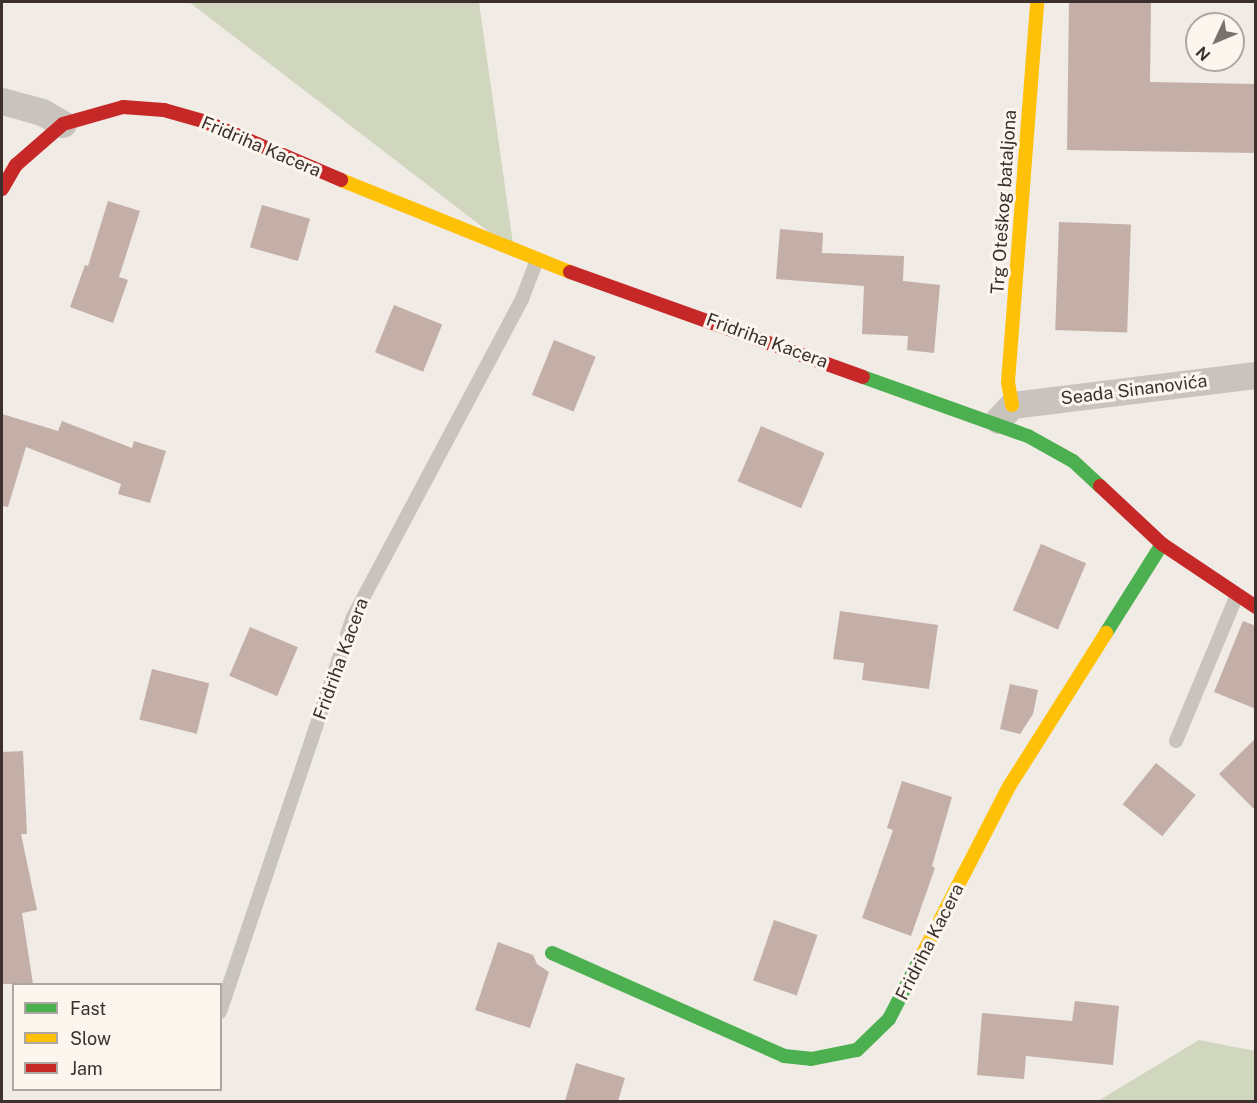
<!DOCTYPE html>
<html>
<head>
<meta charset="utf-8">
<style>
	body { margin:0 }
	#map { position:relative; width:1257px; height:1103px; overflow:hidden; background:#f0ebe5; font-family:"Public Sans",sans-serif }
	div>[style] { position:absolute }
	.green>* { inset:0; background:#d1d6bf }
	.building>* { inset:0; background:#c3afa7; transform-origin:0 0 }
	.lane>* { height:14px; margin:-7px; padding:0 7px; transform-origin:7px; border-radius:7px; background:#c9c3be }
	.street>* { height:27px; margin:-13.5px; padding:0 13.5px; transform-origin:13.5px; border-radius:13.5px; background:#c9c3be }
	.fast>* { height:14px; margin:-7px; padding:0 7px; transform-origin:7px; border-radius:7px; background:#4caf50 }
	.slow>* { height:14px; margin:-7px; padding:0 7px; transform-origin:7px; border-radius:7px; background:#ffc107 }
	.jam>* { height:14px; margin:-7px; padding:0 7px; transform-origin:7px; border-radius:7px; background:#c62828 }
	span { translate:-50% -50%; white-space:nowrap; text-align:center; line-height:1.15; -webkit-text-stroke:6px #fbf5ee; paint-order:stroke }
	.street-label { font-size:18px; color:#3b302b }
	.frame { position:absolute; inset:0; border:3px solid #3b302b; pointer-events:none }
	.legend { position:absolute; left:12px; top:983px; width:210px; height:108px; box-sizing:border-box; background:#fbf5ee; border:2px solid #aea6a0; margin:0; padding:8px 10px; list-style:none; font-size:18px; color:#3b302b }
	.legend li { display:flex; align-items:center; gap:12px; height:30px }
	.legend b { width:30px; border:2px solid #aea6a0 }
	.north { position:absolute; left:1185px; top:12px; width:60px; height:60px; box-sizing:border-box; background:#fbf5ee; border:2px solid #aea6a0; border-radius:50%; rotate:226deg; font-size:16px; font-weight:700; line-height:24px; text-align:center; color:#3b302b }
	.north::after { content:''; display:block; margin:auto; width:21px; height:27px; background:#7a716c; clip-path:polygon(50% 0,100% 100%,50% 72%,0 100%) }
</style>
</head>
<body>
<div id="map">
	<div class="green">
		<div style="clip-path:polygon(189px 2px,479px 2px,514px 251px)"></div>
		<div style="clip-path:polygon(1199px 1040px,1255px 1051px,1255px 1101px,1098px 1101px)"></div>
	</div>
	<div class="building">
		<div style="clip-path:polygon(1069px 2px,1151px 2px,1150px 82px,1256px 84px,1256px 153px,1067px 150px)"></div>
		<div style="clip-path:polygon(108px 201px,140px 211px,119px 277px,128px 280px,113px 323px,70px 307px,85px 265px,88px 266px)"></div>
		<div style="left:262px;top:205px;width:50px;height:44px;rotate:16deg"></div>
		<div style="left:1059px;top:222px;width:72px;height:108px;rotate:2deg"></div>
		<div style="clip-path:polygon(780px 229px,823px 233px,822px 253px,904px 256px,903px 281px,940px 285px,934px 353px,907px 350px,908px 336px,862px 334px,864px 286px,776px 279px)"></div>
		<div style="left:394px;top:305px;width:52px;height:51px;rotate:22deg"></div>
		<div style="left:554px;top:340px;width:45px;height:59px;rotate:22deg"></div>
		<div style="clip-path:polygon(2px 414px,58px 431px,62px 421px,132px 448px,134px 441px,166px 451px,150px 503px,118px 494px,121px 484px,26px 447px,8px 507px,2px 506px)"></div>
		<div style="left:761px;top:426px;width:69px;height:60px;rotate:23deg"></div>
		<div style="left:1041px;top:544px;width:49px;height:72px;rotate:23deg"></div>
		<div style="clip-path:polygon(840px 611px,938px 625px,929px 689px,862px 680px,864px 663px,833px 659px)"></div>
		<div style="clip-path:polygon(1243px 621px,1256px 626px,1256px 709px,1214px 692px)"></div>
		<div style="left:250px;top:627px;width:52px;height:53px;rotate:23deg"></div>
		<div style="left:152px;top:669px;width:59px;height:52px;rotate:14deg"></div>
		<div style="clip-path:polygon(1010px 684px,1038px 690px,1033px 714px,1020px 734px,1000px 729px)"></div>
		<div style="clip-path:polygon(1256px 738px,1256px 811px,1219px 774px)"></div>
		<div style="clip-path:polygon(23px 751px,27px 834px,21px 834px,37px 910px,22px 913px,33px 984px,2px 984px,2px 752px)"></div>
		<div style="left:1156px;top:763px;width:51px;height:53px;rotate:39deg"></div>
		<div style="clip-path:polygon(902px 781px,952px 797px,932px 866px,935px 868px,911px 936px,862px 918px,893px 830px,887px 828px)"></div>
		<div style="left:774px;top:920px;width:46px;height:64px;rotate:19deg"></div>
		<div style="clip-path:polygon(498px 942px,533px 955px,537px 964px,549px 972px,530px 1028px,475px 1010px)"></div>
		<div style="clip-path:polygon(1075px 1001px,1119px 1006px,1113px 1065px,1026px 1056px,1024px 1079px,977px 1075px,982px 1013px,1072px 1021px)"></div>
		<div style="clip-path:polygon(576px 1063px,625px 1078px,618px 1101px,565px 1101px)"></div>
	</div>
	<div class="lane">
		<div style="left:1176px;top:741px;width:158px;rotate:-67.3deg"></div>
		<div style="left:220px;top:1012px;width:417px;rotate:-71.4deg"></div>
		<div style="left:353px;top:617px;width:360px;rotate:-62deg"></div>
		<div style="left:522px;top:299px;width:42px;rotate:-69deg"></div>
	</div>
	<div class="street">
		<div style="left:2px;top:101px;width:41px;rotate:15.4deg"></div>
		<div style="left:42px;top:112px;width:24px;rotate:30deg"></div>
		<div style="left:998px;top:420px;width:21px;rotate:-47deg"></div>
		<div style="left:1012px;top:405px;width:246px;rotate:-7deg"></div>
	</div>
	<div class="fast">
		<div style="left:863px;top:377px;width:175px;rotate:19.7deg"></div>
		<div style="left:1028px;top:436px;width:51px;rotate:29.1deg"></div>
		<div style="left:1073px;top:461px;width:37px;rotate:43deg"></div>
		<div style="left:1106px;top:633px;width:105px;rotate:-57.8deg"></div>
		<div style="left:552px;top:953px;width:254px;rotate:23.9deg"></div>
		<div style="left:784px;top:1056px;width:27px;rotate:6deg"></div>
		<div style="left:811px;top:1059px;width:47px;rotate:-11.1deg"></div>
		<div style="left:857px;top:1050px;width:45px;rotate:-44.1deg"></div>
		<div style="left:889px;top:1019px;width:68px;rotate:-62.7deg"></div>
	</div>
	<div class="slow">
		<div style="left:341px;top:180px;width:247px;rotate:21.9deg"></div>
		<div style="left:1012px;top:405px;width:23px;rotate:-100deg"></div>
		<div style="left:1008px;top:382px;width:381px;rotate:-85.6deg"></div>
		<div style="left:920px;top:959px;width:196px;rotate:-62.7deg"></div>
		<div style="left:1010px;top:785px;width:180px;rotate:-57.7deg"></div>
	</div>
	<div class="jam">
		<div style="left:2px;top:189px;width:28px;rotate:-60deg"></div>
		<div style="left:16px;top:165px;width:62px;rotate:-41.1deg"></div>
		<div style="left:63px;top:124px;width:62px;rotate:-15.8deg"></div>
		<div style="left:123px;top:107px;width:41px;rotate:4.2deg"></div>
		<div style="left:164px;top:110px;width:44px;rotate:15.9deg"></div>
		<div style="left:206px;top:122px;width:147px;rotate:23.2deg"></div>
		<div style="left:570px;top:272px;width:311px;rotate:19.7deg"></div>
		<div style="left:1100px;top:486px;width:85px;rotate:43.1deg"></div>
		<div style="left:1162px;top:544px;width:113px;rotate:33.8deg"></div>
	</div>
	<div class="street-label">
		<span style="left:261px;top:147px;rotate:23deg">Fridriha Kacera</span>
		<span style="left:1004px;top:202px;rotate:-86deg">Trg Oteškog bataljona</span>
		<span style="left:767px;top:341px;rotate:20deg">Fridriha Kacera</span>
		<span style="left:1134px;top:390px;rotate:-7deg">Seada Sinanovića</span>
		<span style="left:341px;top:659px;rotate:-70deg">Fridriha Kacera</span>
		<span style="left:930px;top:942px;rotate:-63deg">Fridriha Kacera</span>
	</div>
	<div class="frame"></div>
	<ul class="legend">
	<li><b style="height:8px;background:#4caf50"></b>Fast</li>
	<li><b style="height:8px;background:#ffc107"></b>Slow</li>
	<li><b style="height:8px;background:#c62828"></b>Jam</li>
	</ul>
	<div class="north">N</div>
</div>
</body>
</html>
